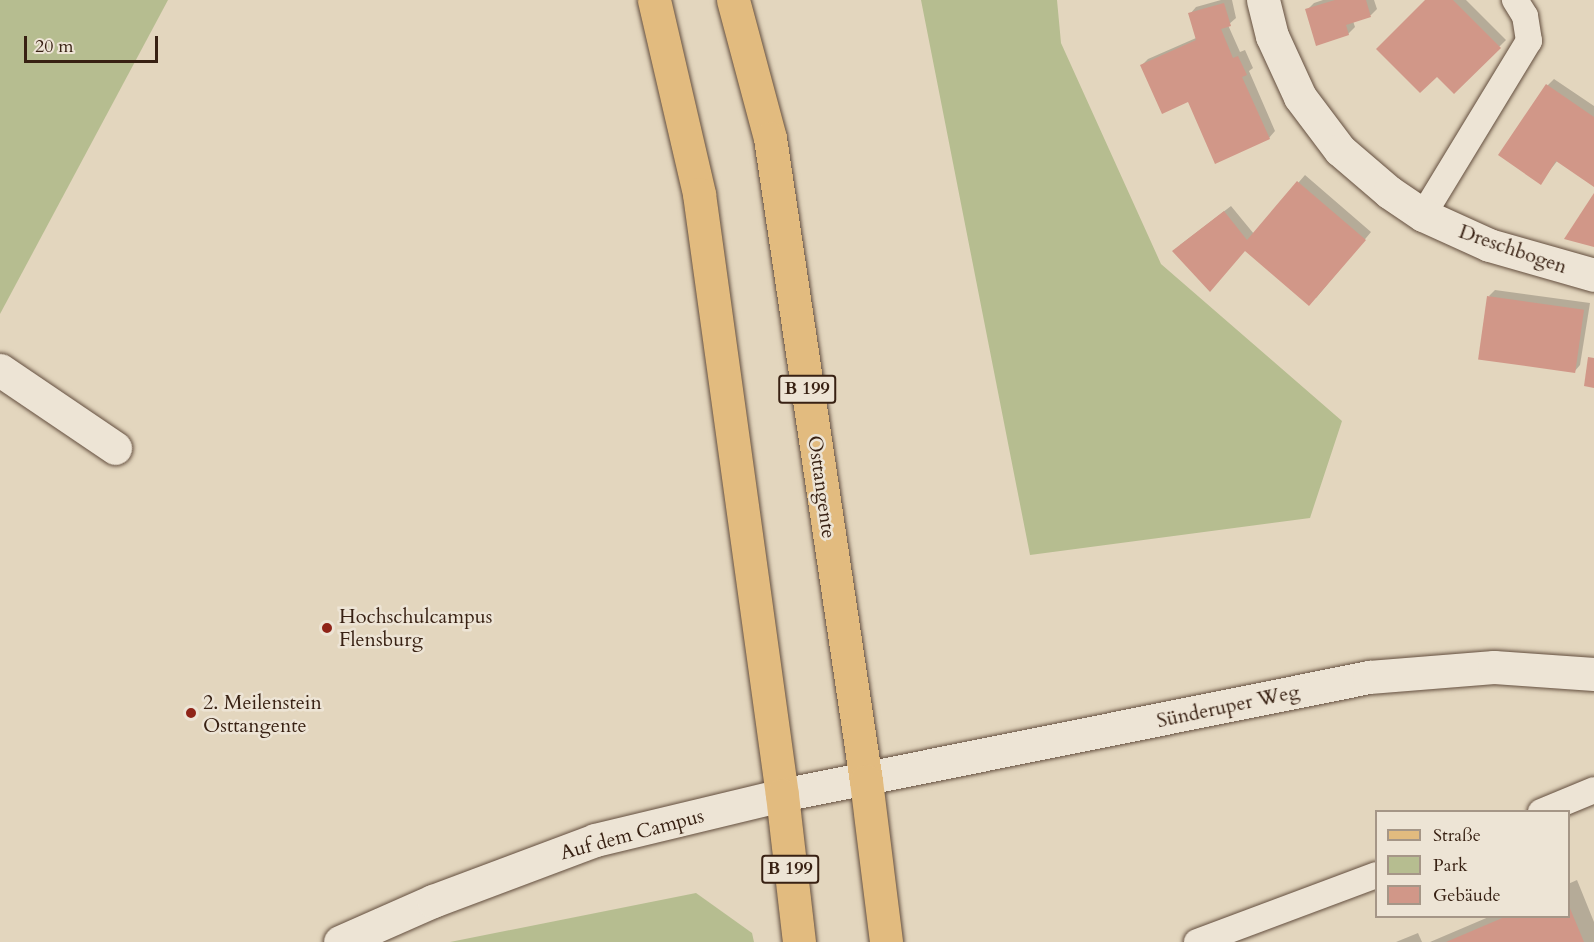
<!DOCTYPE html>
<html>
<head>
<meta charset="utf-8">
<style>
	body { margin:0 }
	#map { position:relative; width:1594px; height:942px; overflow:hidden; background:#e3d6be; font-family:Cardo,serif }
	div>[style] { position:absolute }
	.green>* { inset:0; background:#b6bd90 }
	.shadow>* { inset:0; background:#0003 }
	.building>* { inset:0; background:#d19788; transform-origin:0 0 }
	.roads { filter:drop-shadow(0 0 2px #634e3e) drop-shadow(0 0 2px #634e3e) }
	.service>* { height:26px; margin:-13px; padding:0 13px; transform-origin:13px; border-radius:13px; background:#ede4d5 }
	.minor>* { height:33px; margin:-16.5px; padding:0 16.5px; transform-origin:16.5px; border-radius:16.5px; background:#ede4d5 }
	.primary>* { height:33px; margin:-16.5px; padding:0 16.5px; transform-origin:16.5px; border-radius:16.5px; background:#e2bb7f }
	.dots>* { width:16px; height:16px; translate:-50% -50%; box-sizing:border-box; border:3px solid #ede4d5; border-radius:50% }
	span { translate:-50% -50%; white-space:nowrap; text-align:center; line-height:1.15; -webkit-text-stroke:5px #ede4d5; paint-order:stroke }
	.shield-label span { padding:2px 4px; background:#ede4d5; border:2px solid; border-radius:4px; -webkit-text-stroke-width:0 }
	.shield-label { font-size:18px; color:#382113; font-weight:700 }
	.street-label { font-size:20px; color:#382113 }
	.poi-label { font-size:20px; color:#382113 }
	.left { translate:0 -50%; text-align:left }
	.legend { position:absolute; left:1375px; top:810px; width:195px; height:108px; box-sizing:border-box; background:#ede4d5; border:2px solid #a59687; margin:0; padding:8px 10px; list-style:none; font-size:18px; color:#382113 }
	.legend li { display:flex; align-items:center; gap:12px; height:30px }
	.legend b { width:30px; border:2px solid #a59687 }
	.scale { position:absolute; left:24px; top:36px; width:134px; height:27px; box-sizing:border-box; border:3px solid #382113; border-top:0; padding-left:8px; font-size:18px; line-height:21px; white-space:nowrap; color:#382113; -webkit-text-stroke:4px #ede4d5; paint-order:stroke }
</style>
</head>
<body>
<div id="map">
	<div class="green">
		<div style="clip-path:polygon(0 0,168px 0,0 314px)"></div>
		<div style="clip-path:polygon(921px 0,1057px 0,1061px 43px,1161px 264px,1342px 421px,1310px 518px,1030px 555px)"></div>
		<div style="clip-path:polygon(696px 893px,752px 933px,754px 942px,450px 942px)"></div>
	</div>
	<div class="shadow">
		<div style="clip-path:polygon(1221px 0,1232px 0,1236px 18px,1228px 25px,1240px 52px,1245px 50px,1253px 68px,1249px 71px,1275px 131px,1269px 138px,1189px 100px,1142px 65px,1148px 59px,1196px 38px,1190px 14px,1196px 7px)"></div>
		<div style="clip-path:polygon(1323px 0,1374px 0,1377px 9px,1371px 15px,1353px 21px,1355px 27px,1348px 34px,1307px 10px,1314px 3px)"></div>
		<div style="clip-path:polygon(1427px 0,1466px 0,1506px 40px,1454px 92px)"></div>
		<div style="clip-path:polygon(1554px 79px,1594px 106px,1594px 185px,1558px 160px,1540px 183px,1548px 85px)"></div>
		<div style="clip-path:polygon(1305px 175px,1371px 232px,1316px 298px,1246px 250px,1180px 245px,1231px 206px,1254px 234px)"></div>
		<div style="clip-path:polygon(1495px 290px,1590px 303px,1580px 365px,1574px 372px,1489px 296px)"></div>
		<div style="clip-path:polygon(1577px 880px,1594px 922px,1594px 942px,1430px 942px,1491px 916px,1568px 916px,1568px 884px)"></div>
		<div style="clip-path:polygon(1418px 933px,1422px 942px,1396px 942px)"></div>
	</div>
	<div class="building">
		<div style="clip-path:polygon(1335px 0,1366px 0,1371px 17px,1346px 25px,1349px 35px,1316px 46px,1305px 9px)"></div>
		<div style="clip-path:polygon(1425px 0,1453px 0,1501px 48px,1454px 94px,1437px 77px,1420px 93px,1376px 49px)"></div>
		<div style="clip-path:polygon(1224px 3px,1231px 26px,1221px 29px,1233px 58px,1238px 56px,1247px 75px,1242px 77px,1270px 139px,1215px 164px,1188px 102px,1162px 114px,1140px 65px,1196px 40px,1188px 13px)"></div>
		<div style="clip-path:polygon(1546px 84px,1594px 117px,1594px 187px,1556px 161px,1541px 185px,1498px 155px)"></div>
		<div style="clip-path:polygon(1297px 181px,1366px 240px,1309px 306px,1245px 251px,1210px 292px,1172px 251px,1224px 211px,1247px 240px)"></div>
		<div style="clip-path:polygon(1594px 193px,1594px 247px,1564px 239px)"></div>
		<div style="left:1487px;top:296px;width:98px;height:64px;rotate:8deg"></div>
		<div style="clip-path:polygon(1588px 357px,1594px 358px,1594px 388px,1584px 386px)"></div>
		<div style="clip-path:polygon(1569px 906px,1584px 942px,1446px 942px,1507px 916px,1568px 916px)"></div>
	</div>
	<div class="roads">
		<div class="service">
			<div style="left:1423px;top:215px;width:204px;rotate:-58.7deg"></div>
			<div style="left:1529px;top:41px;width:25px;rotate:-99deg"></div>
			<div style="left:1525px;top:16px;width:19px;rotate:-122deg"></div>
			<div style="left:1541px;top:812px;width:57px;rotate:-22.5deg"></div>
			<div style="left:1197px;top:942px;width:191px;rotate:-20.5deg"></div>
		</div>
		<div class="minor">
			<div style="left:1263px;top:0;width:37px;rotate:76deg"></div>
			<div style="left:1272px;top:36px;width:67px;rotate:65.3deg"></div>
			<div style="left:1300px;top:97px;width:66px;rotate:53deg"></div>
			<div style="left:1340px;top:150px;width:65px;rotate:40.6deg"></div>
			<div style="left:1389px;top:192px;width:41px;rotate:34.1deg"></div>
			<div style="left:1423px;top:215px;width:72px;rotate:24.4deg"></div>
			<div style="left:1489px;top:245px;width:109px;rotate:15.9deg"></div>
			<div style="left:0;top:370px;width:139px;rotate:34.1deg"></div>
			<div style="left:340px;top:942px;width:102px;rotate:-23.8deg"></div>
			<div style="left:433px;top:901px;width:173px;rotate:-20.6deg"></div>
			<div style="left:595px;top:840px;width:192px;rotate:-13.5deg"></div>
			<div style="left:782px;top:795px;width:599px;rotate:-11.37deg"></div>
			<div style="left:1369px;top:677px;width:125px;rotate:-4.6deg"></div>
			<div style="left:1494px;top:667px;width:100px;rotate:4deg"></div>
		</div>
		<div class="primary">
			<div style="left:654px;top:0;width:199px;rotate:76.9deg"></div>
			<div style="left:699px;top:194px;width:607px;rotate:82.14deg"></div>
			<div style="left:782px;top:795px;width:148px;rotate:83.4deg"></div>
			<div style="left:733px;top:0;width:143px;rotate:75deg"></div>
			<div style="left:770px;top:138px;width:650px;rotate:81.51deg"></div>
			<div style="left:866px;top:781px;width:162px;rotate:82.9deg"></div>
		</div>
	</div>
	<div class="dots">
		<div style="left:327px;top:628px;background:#8f2418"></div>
		<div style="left:191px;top:713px;background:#8f2418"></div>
	</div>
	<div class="shield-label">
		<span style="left:807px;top:389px">B 199</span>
		<span style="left:790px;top:869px">B 199</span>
	</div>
	<div class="street-label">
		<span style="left:1513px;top:249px;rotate:19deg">Dreschbogen</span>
		<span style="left:822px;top:487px;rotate:82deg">Osttangente</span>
		<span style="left:1228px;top:706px;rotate:-12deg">Sünderuper Weg</span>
		<span style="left:632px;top:834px;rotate:-15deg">Auf dem Campus</span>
	</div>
	<div class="poi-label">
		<span class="left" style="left:339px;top:628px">Hochschulcampus<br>Flensburg</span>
		<span class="left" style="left:203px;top:714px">2. Meilenstein<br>Osttangente</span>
	</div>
	<ul class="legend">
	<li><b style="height:8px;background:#e2bb7f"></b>Straße</li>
	<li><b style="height:16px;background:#b6bd90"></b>Park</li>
	<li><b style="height:16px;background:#d19788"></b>Gebäude</li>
	</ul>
	<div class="scale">20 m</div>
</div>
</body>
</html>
